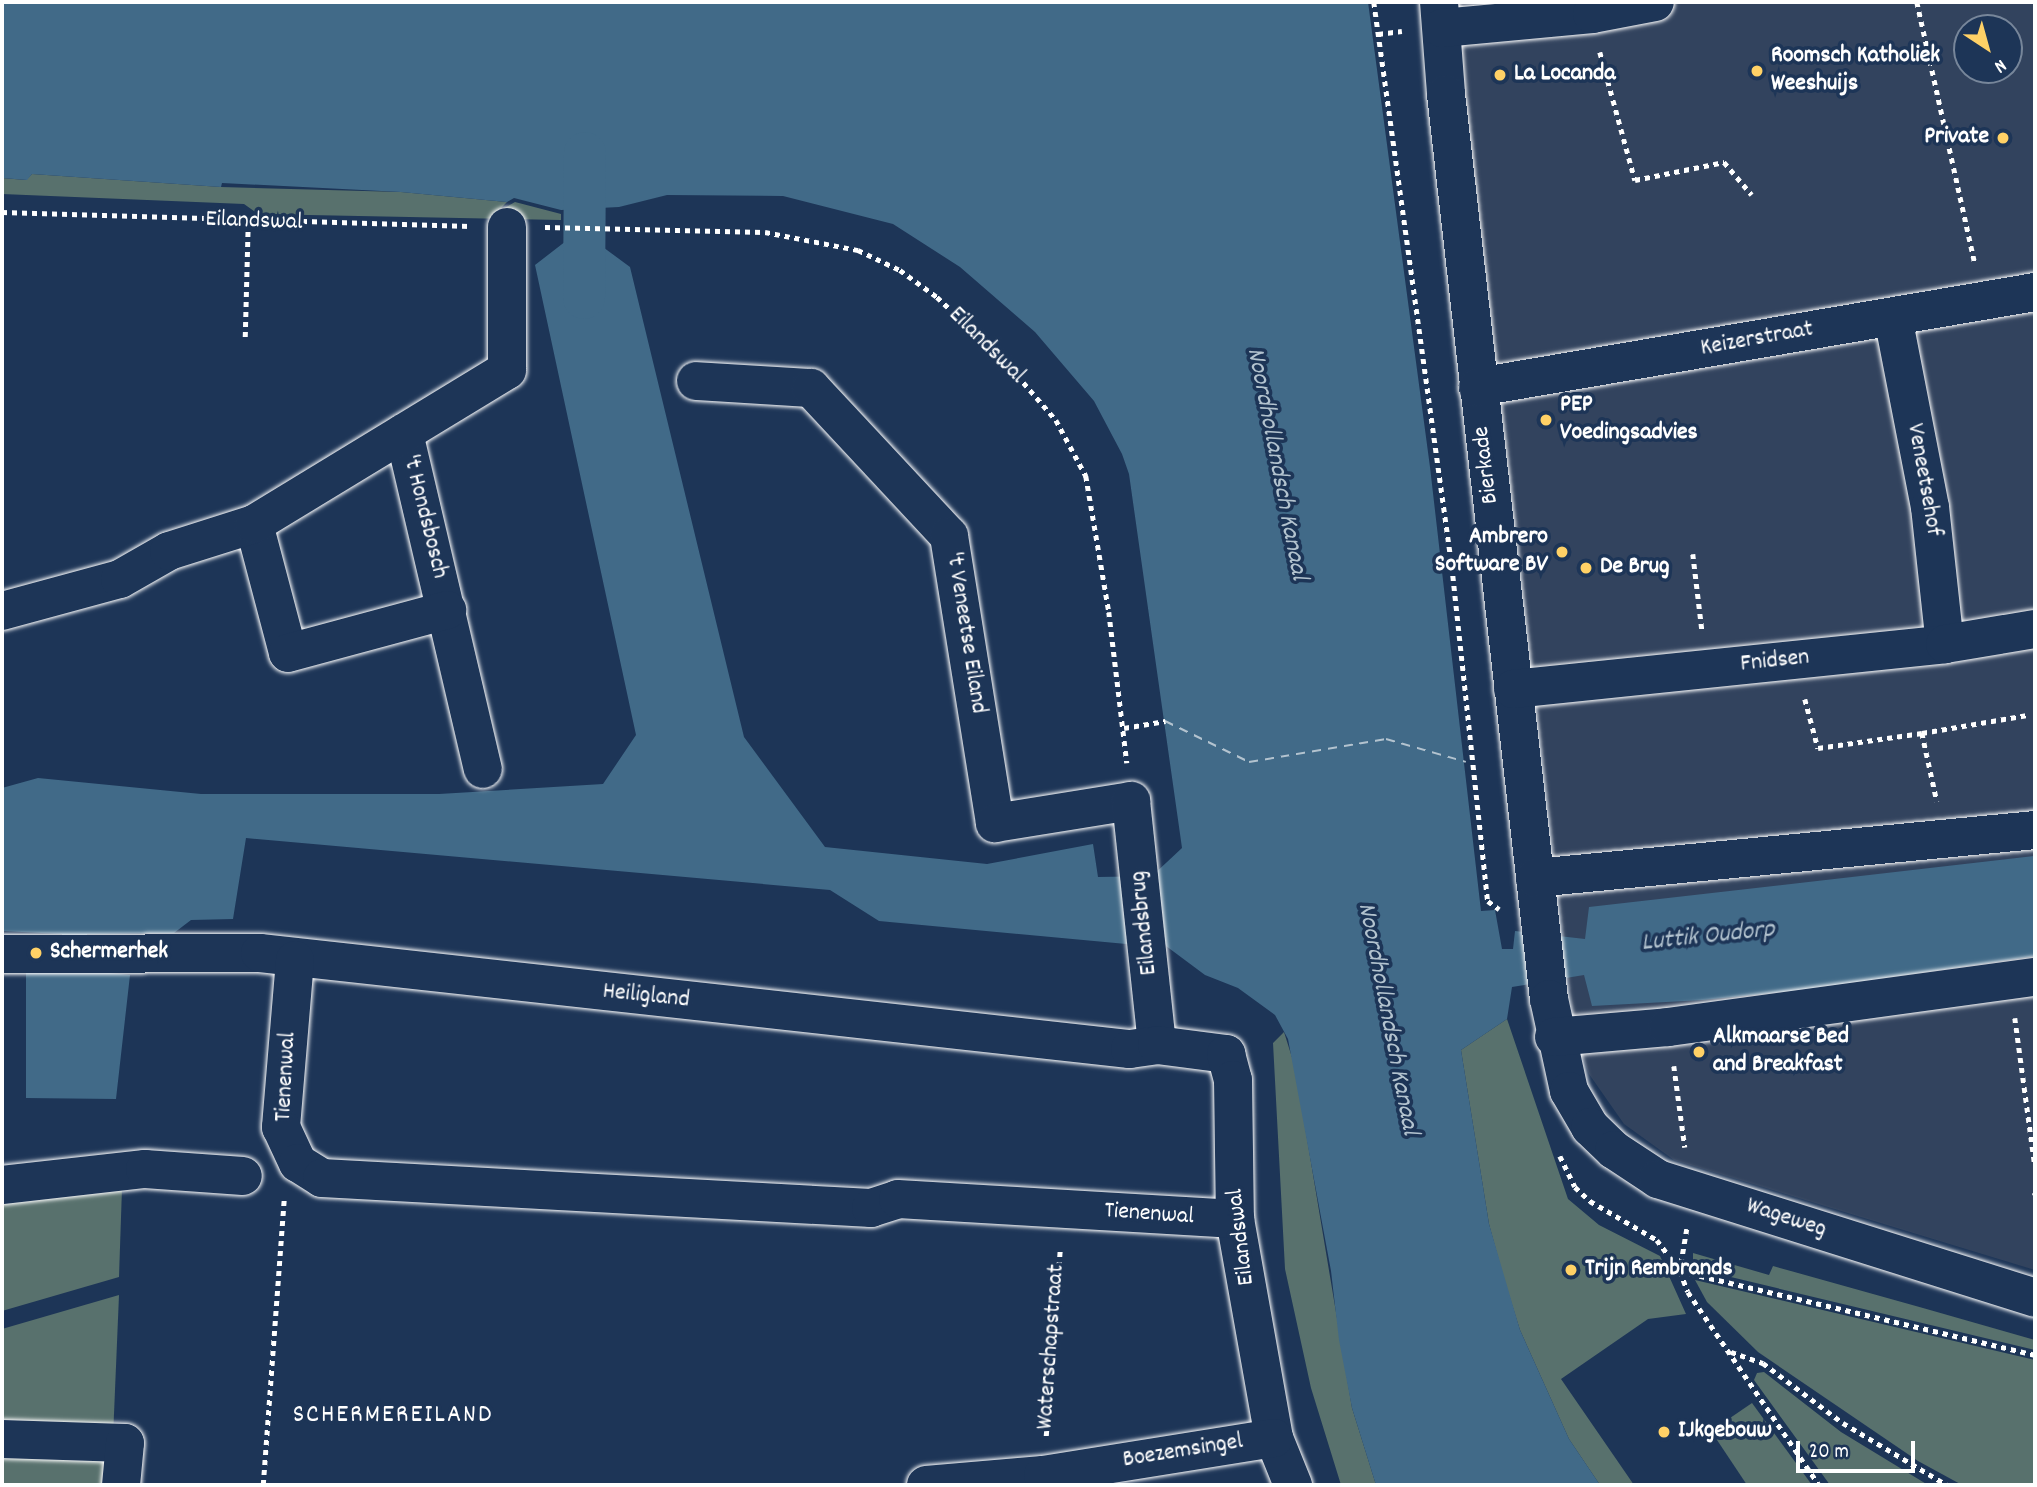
<!DOCTYPE html>
<html>
<head>
<meta charset="utf-8">
<style>
	body { margin:0 }
	#map { position:relative; width:2037px; height:1487px; overflow:hidden; background:#1d3557; font-family:Dekko,sans-serif }
	div>[style] { position:absolute }
	.built>* { inset:0; background:#32435e }
	.green>* { inset:0; background:#58716d }
	.water>* { inset:0; background:#416a88 }
	.canal>* { height:42px; margin:-21px; padding:0 21px; transform-origin:21px; border-radius:21px; background:#416a88 }
	.ferry>* { height:2px; margin-top:-1px; transform-origin:0; background:repeating-linear-gradient(90deg,#b3c3cf 0 9px,transparent 0 16px) }
	.path>* { height:4.5px; margin-top:-2.25px; transform-origin:0; background:repeating-linear-gradient(90deg,#fff 0 5px,transparent 0 10px) }
	.roads { filter:drop-shadow(0 0 2px #fff) drop-shadow(0 0 2px #fff) }
	.minor>* { height:38px; margin:-19px; padding:0 19px; transform-origin:19px; border-radius:19px; background:#1d3557 }
	.dots>* { width:19px; height:19px; translate:-50% -50%; box-sizing:border-box; border:4px solid #1d3557; border-radius:50% }
	span { translate:-50% -50%; white-space:nowrap; text-align:center; line-height:1.15; -webkit-text-stroke:7px #1d3557; paint-order:stroke }
	.poi-label { font-size:24px; color:#fff; font-weight:700 }
	.left { translate:0 -50%; text-align:left }
	.right { translate:-100% -50%; text-align:right }
	.street-label { font-size:24px; color:#fff }
	.water-label { font-size:26px; color:#b3c3cf; font-style:italic }
	.neighbourhood-label { font-size:26px; color:#fff; letter-spacing:2px }
	.frame { position:absolute; inset:0; border:4px solid #fff; pointer-events:none }
	.north { position:absolute; left:1953px; top:14px; width:70px; height:70px; box-sizing:border-box; background:#1d3557; border:2px solid #77869a; border-radius:50%; rotate:144deg; font-size:19px; font-weight:700; line-height:28px; text-align:center; color:#fff }
	.north::after { content:''; display:block; margin:auto; width:24px; height:32px; background:#ffd166; clip-path:polygon(50% 0,100% 100%,50% 72%,0 100%) }
	.scale { position:absolute; left:1796px; top:1441px; width:119px; height:32px; box-sizing:border-box; border:4px solid #fff; border-top:0; padding-left:9px; font-size:21px; line-height:24px; white-space:nowrap; color:#fff; -webkit-text-stroke:5px #1d3557; paint-order:stroke }
</style>
</head>
<body>
<div id="map">
	<div class="built">
		<div style="clip-path:polygon(evenodd,1447px 2px,2035px 2px,2035px 1270px,1674px 1160px,1624px 1124px,1589px 1074px,1577px 1040px,1570px 994px,1477px 195px,1447px 2px,1967px 28px,2009px 28px,2009px 70px,1967px 70px,1967px 28px)"></div>
	</div>
	<div class="green">
		<div style="clip-path:polygon(32px 174px,221px 187px,401px 192px,507px 202px,496px 213px,515px 202px,561px 214px,561px 220px,258px 214px,244px 204px,2px 194px,2px 178px,26px 180px)"></div>
		<div style="clip-path:polygon(1507px 1019px,1568px 1199px,1599px 1225px,1660px 1256px,1686px 1314px,1648px 1319px,1561px 1379px,1634px 1485px,1600px 1485px,1569px 1439px,1520px 1330px,1504px 1279px,1489px 1224px,1461px 1050px)"></div>
		<div style="clip-path:polygon(1284px 1032px,1295px 1067px,1352px 1408px,1376px 1485px,1341px 1485px,1311px 1388px,1285px 1269px,1273px 1043px)"></div>
		<div style="clip-path:polygon(122px 1188px,119px 1277px,2px 1311px,2px 1198px)"></div>
		<div style="clip-path:polygon(1693px 1253px,1769px 1275px,1773px 1266px,1923px 1308px,2035px 1340px,2035px 1350px,1693px 1268px)"></div>
		<div style="clip-path:polygon(1695px 1280px,2035px 1360px,2035px 1485px,1962px 1485px,1918px 1461px,1758px 1352px,1707px 1302px)"></div>
		<div style="clip-path:polygon(119px 1295px,111px 1485px,2px 1485px,2px 1329px)"></div>
		<div style="clip-path:polygon(1764px 1372px,1841px 1432px,1928px 1485px,1830px 1485px,1754px 1380px,1757px 1373px)"></div>
		<div style="clip-path:polygon(1752px 1403px,1812px 1485px,1747px 1485px,1711px 1431px)"></div>
	</div>
	<div class="water">
		<div style="clip-path:polygon(2px 2px,1368px 2px,1430px 467px,1481px 911px,1495px 910px,1502px 949px,1513px 949px,1515px 931px,1585px 939px,1589px 907px,2035px 856px,2035px 956px,1803px 990px,1703px 1000px,1592px 1006px,1584px 975px,1512px 987px,1507px 1019px,1461px 1050px,1489px 1224px,1520px 1330px,1569px 1439px,1600px 1485px,1376px 1485px,1352px 1408px,1339px 1340px,1331px 1271px,1288px 1039px,1275px 1015px,1238px 988px,1205px 975px,1162px 943px,1137px 945px,879px 921px,830px 890px,246px 838px,233px 919px,191px 920px,174px 933px,87px 934px,88px 971px,130px 975px,116px 1099px,26px 1098px,26px 969px,61px 970px,62px 934px,2px 931px,2px 788px,38px 778px,201px 794px,439px 794px,603px 784px,636px 735px,535px 265px,566px 241px,592px 239px,630px 267px,744px 737px,825px 847px,987px 864px,1093px 844px,1098px 877px,1152px 876px,1182px 848px,1129px 474px,1122px 454px,1094px 401px,1035px 332px,960px 267px,893px 224px,783px 196px,667px 195px,619px 207px,561px 210px,514px 198px,507px 202px,401px 192px,222px 183px,221px 187px,32px 174px,27px 180px,2px 178px)"></div>
	</div>
	<div class="canal">
		<div style="left:584px;top:298px;width:145px;rotate:-89.6deg"></div>
	</div>
	<div class="ferry">
		<div style="left:1165px;top:721px;width:93px;rotate:26deg"></div>
		<div style="left:1249px;top:762px;width:139px;rotate:-9.5deg"></div>
		<div style="left:1386px;top:739px;width:83px;rotate:16deg"></div>
	</div>
	<div class="path">
		<div style="left:1374px;top:2px;width:569px;rotate:82.13deg"></div>
		<div style="left:1452px;top:566px;width:337px;rotate:83.9deg"></div>
		<div style="left:1488px;top:901px;width:14px;rotate:36deg"></div>
		<div style="left:1917px;top:2px;width:268px;rotate:77.5deg"></div>
		<div style="left:1378px;top:34px;width:24px;rotate:-7deg"></div>
		<div style="left:1600px;top:52px;width:133px;rotate:74.7deg"></div>
		<div style="left:1635px;top:180px;width:91px;rotate:-11.4deg"></div>
		<div style="left:1724px;top:162px;width:43px;rotate:49.7deg"></div>
		<div style="left:2px;top:212px;width:468px;rotate:1.7deg"></div>
		<div style="left:545px;top:227px;width:220px;rotate:1.3deg"></div>
		<div style="left:765px;top:232px;width:95px;rotate:11deg"></div>
		<div style="left:858px;top:250px;width:47px;rotate:25.5deg"></div>
		<div style="left:900px;top:270px;width:46px;rotate:36.1deg"></div>
		<div style="left:937px;top:297px;width:92px;rotate:43.2deg"></div>
		<div style="left:1004px;top:360px;width:79px;rotate:49.1deg"></div>
		<div style="left:1056px;top:420px;width:64px;rotate:61.8deg"></div>
		<div style="left:1086px;top:476px;width:138px;rotate:80.4deg"></div>
		<div style="left:1109px;top:612px;width:152px;rotate:83.2deg"></div>
		<div style="left:245px;top:337px;width:115px;rotate:-88.5deg"></div>
		<div style="left:1693px;top:554px;width:77px;rotate:83.2deg"></div>
		<div style="left:1805px;top:699px;width:51px;rotate:75.1deg"></div>
		<div style="left:1818px;top:748px;width:105px;rotate:-8.2deg"></div>
		<div style="left:1922px;top:733px;width:70px;rotate:77.6deg"></div>
		<div style="left:1124px;top:728px;width:42px;rotate:-9.7deg"></div>
		<div style="left:1922px;top:733px;width:107px;rotate:-9.7deg"></div>
		<div style="left:2015px;top:1018px;width:149px;rotate:82.3deg"></div>
		<div style="left:1674px;top:1066px;width:82px;rotate:82.3deg"></div>
		<div style="left:1560px;top:1156px;width:34px;rotate:64deg"></div>
		<div style="left:1575px;top:1187px;width:21px;rotate:43deg"></div>
		<div style="left:1590px;top:1201px;width:78px;rotate:30.2deg"></div>
		<div style="left:1657px;top:1240px;width:39px;rotate:53deg"></div>
		<div style="left:1680px;top:1271px;width:365px;rotate:13.3deg"></div>
		<div style="left:2035px;top:1193px;width:2px;rotate:90deg"></div>
		<div style="left:1687px;top:1229px;width:43px;rotate:99.5deg"></div>
		<div style="left:1680px;top:1271px;width:22px;rotate:69deg"></div>
		<div style="left:1688px;top:1292px;width:233px;rotate:55.8deg"></div>
		<div style="left:1731px;top:1352px;width:34px;rotate:19deg"></div>
		<div style="left:1763px;top:1363px;width:100px;rotate:36.9deg"></div>
		<div style="left:1843px;top:1423px;width:121px;rotate:30.8deg"></div>
		<div style="left:1046px;top:1436px;width:188px;rotate:-85.7deg"></div>
		<div style="left:263px;top:1485px;width:286px;rotate:-85.8deg"></div>
	</div>
	<div class="roads">
		<div class="minor">
			<div style="left:1439px;top:2px;width:92px;rotate:85.6deg"></div>
			<div style="left:1446px;top:94px;width:911px;rotate:83.51deg"></div>
			<div style="left:1549px;top:999px;width:94px;rotate:77.7deg"></div>
			<div style="left:1569px;top:1091px;width:42px;rotate:59.7deg"></div>
			<div style="left:1590px;top:1127px;width:33px;rotate:44deg"></div>
			<div style="left:1614px;top:1150px;width:53px;rotate:33.4deg"></div>
			<div style="left:1658px;top:1179px;width:395px;rotate:17.5deg"></div>
			<div style="left:1442px;top:28px;width:151px;rotate:-5.3deg"></div>
			<div style="left:1592px;top:14px;width:64px;rotate:-10.8deg"></div>
			<div style="left:1893px;top:317px;width:194px;rotate:79deg"></div>
			<div style="left:1930px;top:507px;width:138px;rotate:83.8deg"></div>
			<div style="left:696px;top:381px;width:115px;rotate:3.5deg"></div>
			<div style="left:811px;top:388px;width:202px;rotate:47deg"></div>
			<div style="left:949px;top:536px;width:291px;rotate:80.9deg"></div>
			<div style="left:995px;top:823px;width:138px;rotate:-9.2deg"></div>
			<div style="left:1131px;top:801px;width:245px;rotate:83.9deg"></div>
			<div style="left:1478px;top:387px;width:565px;rotate:-9.68deg"></div>
			<div style="left:404px;top:433px;width:345px;rotate:76.8deg"></div>
			<div style="left:254px;top:524px;width:133px;rotate:75.2deg"></div>
			<div style="left:288px;top:653px;width:165px;rotate:-15.1deg"></div>
			<div style="left:2px;top:611px;width:122px;rotate:-15.2deg"></div>
			<div style="left:120px;top:579px;width:56px;rotate:-29.7deg"></div>
			<div style="left:169px;top:551px;width:89px;rotate:-17.6deg"></div>
			<div style="left:254px;top:524px;width:296px;rotate:-31.3deg"></div>
			<div style="left:507px;top:370px;width:143px;rotate:-90deg"></div>
			<div style="left:1513px;top:689px;width:434px;rotate:-5.9deg"></div>
			<div style="left:1945px;top:644px;width:91px;rotate:-9.5deg"></div>
			<div style="left:1535px;top:878px;width:502px;rotate:-5.48deg"></div>
			<div style="left:2px;top:954px;width:258px;rotate:-0.2deg"></div>
			<div style="left:260px;top:953px;width:875px;rotate:6.3deg"></div>
			<div style="left:1130px;top:1049px;width:27px;rotate:-8deg"></div>
			<div style="left:1157px;top:1045px;width:70px;rotate:7.4deg"></div>
			<div style="left:1226px;top:1054px;width:27px;rotate:75deg"></div>
			<div style="left:1233px;top:1080px;width:139px;rotate:89.2deg"></div>
			<div style="left:1235px;top:1219px;width:222px;rotate:79.9deg"></div>
			<div style="left:1274px;top:1438px;width:51px;rotate:68deg"></div>
			<div style="left:295px;top:960px;width:168px;rotate:94.8deg"></div>
			<div style="left:281px;top:1127px;width:40px;rotate:65deg"></div>
			<div style="left:298px;top:1163px;width:28px;rotate:32deg"></div>
			<div style="left:322px;top:1178px;width:550px;rotate:3.13deg"></div>
			<div style="left:871px;top:1208px;width:28px;rotate:-18deg"></div>
			<div style="left:898px;top:1199px;width:338px;rotate:3.4deg"></div>
			<div style="left:1554px;top:1037px;width:114px;rotate:-5deg"></div>
			<div style="left:1668px;top:1027px;width:370px;rotate:-7.8deg"></div>
			<div style="left:2px;top:1185px;width:144px;rotate:-6.4deg"></div>
			<div style="left:145px;top:1169px;width:98px;rotate:4.1deg"></div>
			<div style="left:2px;top:1439px;width:123px;rotate:1.9deg"></div>
			<div style="left:125px;top:1443px;width:42px;rotate:95.4deg"></div>
			<div style="left:926px;top:1485px;width:117px;rotate:-4.9deg"></div>
			<div style="left:1043px;top:1475px;width:234px;rotate:-9.1deg"></div>
		</div>
	</div>
	<div class="dots">
		<div style="left:1757px;top:71px;background:#ffd166"></div>
		<div style="left:1500px;top:75px;background:#ffd166"></div>
		<div style="left:2003px;top:138px;background:#ffd166"></div>
		<div style="left:1546px;top:420px;background:#ffd166"></div>
		<div style="left:1562px;top:552px;background:#ffd166"></div>
		<div style="left:1586px;top:568px;background:#ffd166"></div>
		<div style="left:36px;top:953px;background:#ffd166"></div>
		<div style="left:1699px;top:1052px;background:#ffd166"></div>
		<div style="left:1571px;top:1270px;background:#ffd166"></div>
		<div style="left:1664px;top:1432px;background:#ffd166"></div>
	</div>
	<div class="poi-label">
		<span class="left" style="left:1771px;top:71px">Roomsch Katholiek<br>Weeshuijs</span>
		<span class="left" style="left:1514px;top:75px">La Locanda</span>
		<span class="right" style="left:1989px;top:138px">Private</span>
		<span class="left" style="left:1560px;top:420px">PEP<br>Voedingsadvies</span>
		<span class="right" style="left:1548px;top:552px">Ambrero<br>Software BV</span>
		<span class="left" style="left:1600px;top:568px">De Brug</span>
		<span class="left" style="left:50px;top:953px">Schermerhek</span>
		<span class="left" style="left:1713px;top:1052px">Alkmaarse Bed<br>and Breakfast</span>
		<span class="left" style="left:1585px;top:1270px">Trijn Rembrands</span>
		<span class="left" style="left:1678px;top:1432px">IJkgebouw</span>
	</div>
	<div class="street-label">
		<span style="left:254px;top:222px;rotate:2deg">Eilandswal</span>
		<span style="left:1757px;top:340px;rotate:-10deg">Keizerstraat</span>
		<span style="left:986px;top:346px;rotate:45deg">Eilandswal</span>
		<span style="left:1487px;top:465px;rotate:-97deg">Bierkade</span>
		<span style="left:1923px;top:480px;rotate:80deg">Veneetsehof</span>
		<span style="left:424px;top:517px;rotate:76deg">'t Hondsbosch</span>
		<span style="left:965px;top:633px;rotate:81deg">'t Veneetse Eiland</span>
		<span style="left:1775px;top:662px;rotate:-6deg">Fnidsen</span>
		<span style="left:1145px;top:923px;rotate:-96deg">Eilandsbrug</span>
		<span style="left:646px;top:997px;rotate:6deg">Heiligland</span>
		<span style="left:287px;top:1077px;rotate:-87deg">Tienenwal</span>
		<span style="left:1149px;top:1215px;rotate:4deg">Tienenwal</span>
		<span style="left:1786px;top:1219px;rotate:18deg">Wageweg</span>
		<span style="left:1242px;top:1237px;rotate:-97deg">Eilandswal</span>
		<span style="left:1052px;top:1347px;rotate:-86deg">Waterschapstraat</span>
		<span style="left:1183px;top:1452px;rotate:-9deg">Boezemsingel</span>
	</div>
	<div class="water-label">
		<span style="left:1276px;top:464px;rotate:79deg">Noordhollandsch Kanaal</span>
		<span style="left:1708px;top:937px;rotate:-6deg">Luttik Oudorp</span>
		<span style="left:1387px;top:1019px;rotate:79deg">Noordhollandsch Kanaal</span>
	</div>
	<div class="neighbourhood-label">
		<span style="left:393px;top:1416px">SCHERMEREILAND</span>
	</div>
	<div class="frame"></div>
	<div class="north">N</div>
	<div class="scale">20 m</div>
</div>
</body>
</html>
